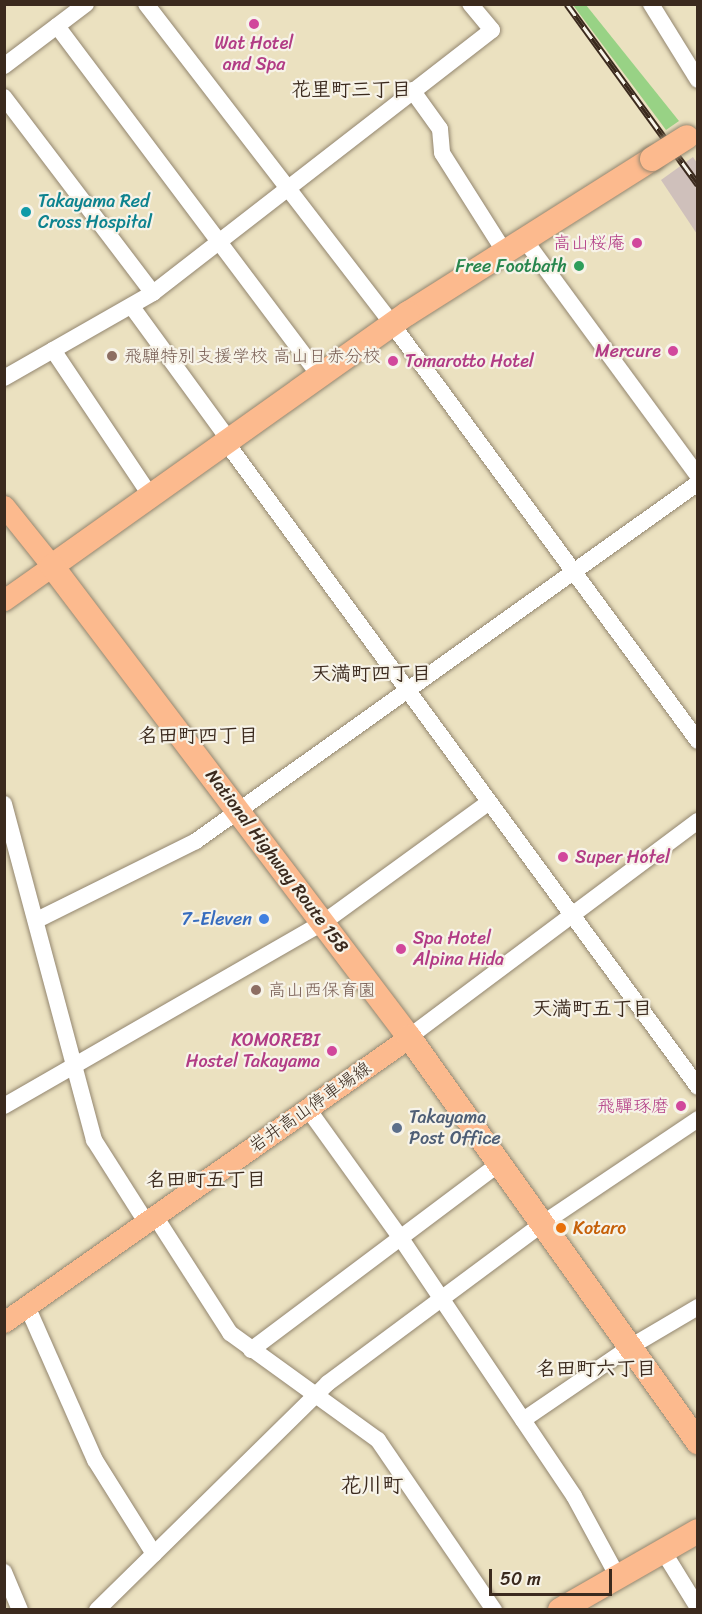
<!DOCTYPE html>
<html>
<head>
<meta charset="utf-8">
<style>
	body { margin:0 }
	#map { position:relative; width:702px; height:1614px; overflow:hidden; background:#ebe1c0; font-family:Sriracha,"Klee One",sans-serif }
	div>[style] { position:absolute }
	.industrial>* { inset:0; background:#cfc0bb }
	.green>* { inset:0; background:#98d285 }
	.roads { filter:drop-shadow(0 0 2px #93866f) drop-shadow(0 0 2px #93866f) }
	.minor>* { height:16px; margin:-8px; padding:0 8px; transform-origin:8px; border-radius:8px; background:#fff }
	.major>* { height:21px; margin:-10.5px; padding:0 10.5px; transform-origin:10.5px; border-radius:10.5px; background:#fcba8e }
	.highway>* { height:24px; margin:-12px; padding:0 12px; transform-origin:12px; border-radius:12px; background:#fcba8e }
	.rail>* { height:7px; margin-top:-3.5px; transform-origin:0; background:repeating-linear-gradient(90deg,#f7f3e8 0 14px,#3b2a1e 0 28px); box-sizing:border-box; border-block:2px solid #3b2a1e }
	.bridges { filter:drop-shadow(0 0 2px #93866f) drop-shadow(0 0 2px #93866f) }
	.highway-bridge>* { height:24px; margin:-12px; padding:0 12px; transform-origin:12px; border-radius:12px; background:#fcba8e }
	.dots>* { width:16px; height:16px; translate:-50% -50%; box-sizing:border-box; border:3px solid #f7f3e8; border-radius:50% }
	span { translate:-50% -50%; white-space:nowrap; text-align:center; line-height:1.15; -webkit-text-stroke:4.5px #f7f3e8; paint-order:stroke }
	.hotel-label { font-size:18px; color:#b23c85 }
	.right { translate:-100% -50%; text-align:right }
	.left { translate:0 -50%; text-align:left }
	.culture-label { font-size:18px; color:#0d838f }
	.leisure-label { font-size:18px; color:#27864d }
	.education-label { font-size:18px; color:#785e54 }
	.street-label { font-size:18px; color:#3b2a1e }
	.shop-label { font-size:18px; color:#366cbe }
	.service-label { font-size:18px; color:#4e5e75 }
	.food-label { font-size:18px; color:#c56008 }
	.neighbourhood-label { font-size:20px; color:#3b2a1e; font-weight:700 }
	.quarter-label { font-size:21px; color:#3b2a1e; font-weight:700 }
	.frame { position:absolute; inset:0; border:6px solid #3b2a1e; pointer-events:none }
	.scale { position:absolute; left:489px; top:1569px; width:123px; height:27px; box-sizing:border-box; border:3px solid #3b2a1e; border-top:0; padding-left:8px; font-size:18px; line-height:21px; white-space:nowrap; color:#3b2a1e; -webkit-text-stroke:4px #f7f3e8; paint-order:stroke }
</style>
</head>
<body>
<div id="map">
	<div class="industrial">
		<div style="clip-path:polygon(693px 157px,697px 163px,697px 234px,661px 180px)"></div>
	</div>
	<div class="green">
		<div style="clip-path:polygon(573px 5px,586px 5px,679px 121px,666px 130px)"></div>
	</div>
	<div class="roads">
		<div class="minor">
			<div style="left:146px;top:4px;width:404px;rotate:52.4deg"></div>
			<div style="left:392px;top:324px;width:517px;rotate:53.73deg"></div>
			<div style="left:651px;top:4px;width:89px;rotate:58.3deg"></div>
			<div style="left:57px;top:26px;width:436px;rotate:53.1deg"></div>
			<div style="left:4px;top:66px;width:103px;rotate:-37.1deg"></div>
			<div style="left:412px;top:90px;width:48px;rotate:54.3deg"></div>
			<div style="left:440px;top:129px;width:24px;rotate:85deg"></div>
			<div style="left:442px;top:153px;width:116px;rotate:57.7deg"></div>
			<div style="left:4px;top:97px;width:246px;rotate:52.8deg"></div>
			<div style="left:524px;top:239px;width:294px;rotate:53.7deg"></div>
			<div style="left:132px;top:307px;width:165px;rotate:53.9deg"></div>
			<div style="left:53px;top:350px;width:174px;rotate:56.2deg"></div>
			<div style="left:4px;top:378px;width:172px;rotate:-29.7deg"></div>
			<div style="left:153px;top:293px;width:429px;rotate:-37.8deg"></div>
			<div style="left:492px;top:30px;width:34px;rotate:-130deg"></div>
			<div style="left:226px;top:442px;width:799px;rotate:53.8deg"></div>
			<div style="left:4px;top:804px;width:348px;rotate:75deg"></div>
			<div style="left:94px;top:1140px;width:97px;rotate:57.6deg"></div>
			<div style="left:37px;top:920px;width:178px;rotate:-26.4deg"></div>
			<div style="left:196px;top:841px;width:617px;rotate:-35.49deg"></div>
			<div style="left:409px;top:1037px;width:361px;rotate:-36.8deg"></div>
			<div style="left:4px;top:1106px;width:369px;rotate:-29.9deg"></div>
			<div style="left:324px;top:922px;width:203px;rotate:-36deg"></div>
			<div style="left:308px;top:1109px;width:158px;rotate:54.3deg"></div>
			<div style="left:400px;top:1237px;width:312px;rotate:56.1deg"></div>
			<div style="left:574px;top:1496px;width:92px;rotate:61.5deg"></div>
			<div style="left:155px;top:1216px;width:139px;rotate:57.3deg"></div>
			<div style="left:230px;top:1333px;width:183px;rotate:35.9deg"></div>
			<div style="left:378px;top:1440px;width:206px;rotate:55.7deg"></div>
			<div style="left:27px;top:1306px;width:168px;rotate:66.2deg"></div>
			<div style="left:95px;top:1460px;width:111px;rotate:57.9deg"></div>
			<div style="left:251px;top:1350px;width:310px;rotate:-36.9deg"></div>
			<div style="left:523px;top:1420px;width:130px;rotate:-34.3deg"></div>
			<div style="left:630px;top:1347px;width:79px;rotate:-30.5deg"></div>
			<div style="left:663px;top:1551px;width:67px;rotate:58.4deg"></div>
			<div style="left:4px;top:1572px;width:41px;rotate:67.2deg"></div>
			<div style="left:97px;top:1610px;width:324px;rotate:-44.5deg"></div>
			<div style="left:328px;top:1383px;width:267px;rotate:-36.6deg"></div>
			<div style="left:542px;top:1224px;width:188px;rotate:-33.9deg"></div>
		</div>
		<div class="major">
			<div style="left:4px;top:506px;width:77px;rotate:51.3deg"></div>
			<div style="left:52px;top:566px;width:59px;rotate:144.7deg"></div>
			<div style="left:4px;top:1322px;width:495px;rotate:-35.1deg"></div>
		</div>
		<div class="highway">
			<div style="left:652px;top:159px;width:289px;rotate:147.7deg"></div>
			<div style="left:408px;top:313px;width:437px;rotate:144.6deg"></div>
			<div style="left:52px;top:566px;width:591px;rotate:52.84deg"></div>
			<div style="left:409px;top:1037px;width:498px;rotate:54.5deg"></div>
			<div style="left:560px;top:1610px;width:159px;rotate:-29.8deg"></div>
		</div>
	</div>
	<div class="rail">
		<div style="left:567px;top:4px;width:223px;rotate:54deg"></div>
	</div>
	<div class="bridges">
		<div class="highway-bridge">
			<div style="left:652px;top:159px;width:41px;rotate:-32.2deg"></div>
		</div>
	</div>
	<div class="dots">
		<div style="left:254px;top:24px;background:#d1479c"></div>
		<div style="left:26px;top:212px;background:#0f9aa8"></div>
		<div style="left:637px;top:243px;background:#d1479c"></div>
		<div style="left:579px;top:266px;background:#2e9e5b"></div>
		<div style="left:673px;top:351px;background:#d1479c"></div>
		<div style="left:112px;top:356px;background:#8d6e63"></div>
		<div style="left:393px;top:361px;background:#d1479c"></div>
		<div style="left:563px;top:857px;background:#d1479c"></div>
		<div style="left:264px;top:919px;background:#3f7fe0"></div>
		<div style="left:401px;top:949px;background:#d1479c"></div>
		<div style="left:256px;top:990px;background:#8d6e63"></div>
		<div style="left:332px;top:1051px;background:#d1479c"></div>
		<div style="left:681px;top:1106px;background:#d1479c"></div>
		<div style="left:397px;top:1128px;background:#5c6f8a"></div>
		<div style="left:561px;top:1228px;background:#e8710a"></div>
	</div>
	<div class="hotel-label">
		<span style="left:254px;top:54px">Wat Hotel<br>and Spa</span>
		<span class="right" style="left:625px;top:243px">高山桜庵</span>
		<span class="right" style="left:661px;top:351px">Mercure</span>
		<span class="left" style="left:405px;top:361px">Tomarotto Hotel</span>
		<span class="left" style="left:575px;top:857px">Super Hotel</span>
		<span class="left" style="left:413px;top:949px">Spa Hotel<br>Alpina Hida</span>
		<span class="right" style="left:320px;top:1051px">KOMOREBI<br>Hostel Takayama</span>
		<span class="right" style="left:669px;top:1106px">飛驒琢磨</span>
	</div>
	<div class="culture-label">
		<span class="left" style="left:38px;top:212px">Takayama Red<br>Cross Hospital</span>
	</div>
	<div class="leisure-label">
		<span class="right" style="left:567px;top:266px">Free Footbath</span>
	</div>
	<div class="education-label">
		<span class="left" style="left:124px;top:356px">飛騨特別支援学校 高山日赤分校</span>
		<span class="left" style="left:268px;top:990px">高山西保育園</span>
	</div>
	<div class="street-label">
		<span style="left:277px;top:861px;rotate:53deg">National Highway Route 158</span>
		<span style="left:310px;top:1107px;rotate:-35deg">岩井高山停車場線</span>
	</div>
	<div class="shop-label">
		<span class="right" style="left:252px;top:919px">7-Eleven</span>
	</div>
	<div class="service-label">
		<span class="left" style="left:409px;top:1128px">Takayama<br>Post Office</span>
	</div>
	<div class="food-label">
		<span class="left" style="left:573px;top:1228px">Kotaro</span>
	</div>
	<div class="neighbourhood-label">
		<span style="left:351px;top:89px">花里町三丁目</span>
		<span style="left:371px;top:673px">天満町四丁目</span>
		<span style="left:198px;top:735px">名田町四丁目</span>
		<span style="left:592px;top:1008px">天満町五丁目</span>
		<span style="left:206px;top:1179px">名田町五丁目</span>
		<span style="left:596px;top:1368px">名田町六丁目</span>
	</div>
	<div class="quarter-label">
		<span style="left:372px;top:1485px">花川町</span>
	</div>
	<div class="frame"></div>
	<div class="scale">50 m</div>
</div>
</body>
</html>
